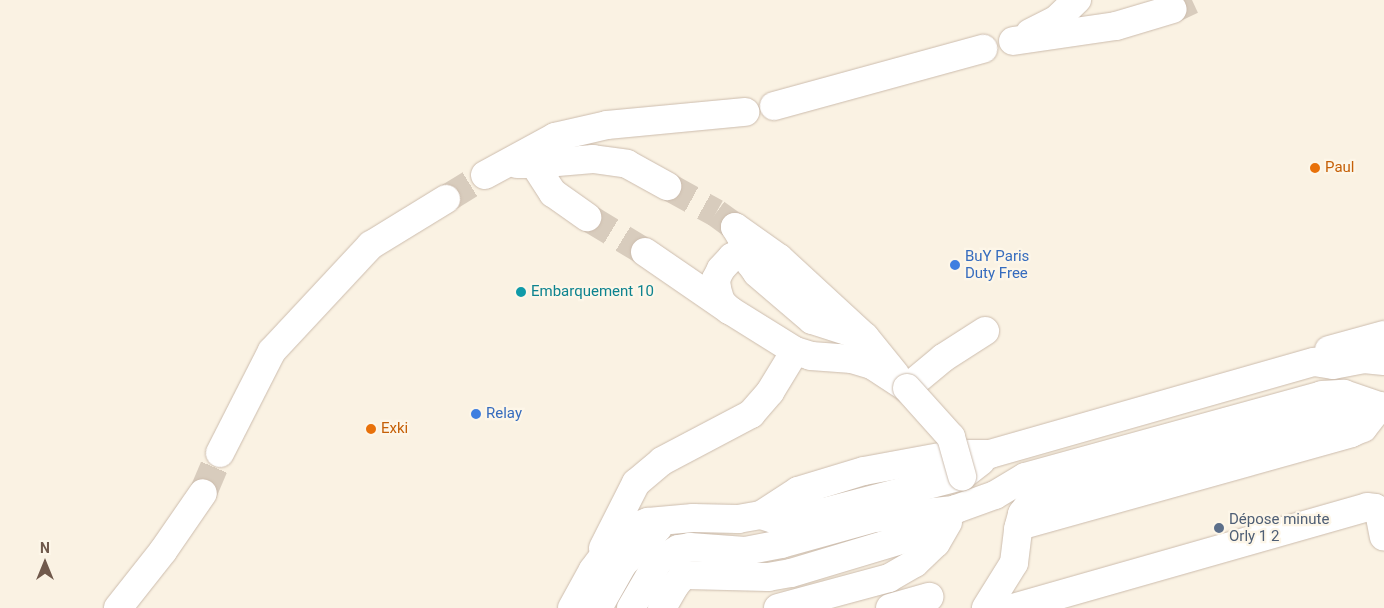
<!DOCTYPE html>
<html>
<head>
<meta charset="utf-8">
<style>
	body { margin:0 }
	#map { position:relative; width:1384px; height:608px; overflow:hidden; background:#faf2e3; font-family:Roboto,sans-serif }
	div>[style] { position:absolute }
	.minor-tunnel>* { height:28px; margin-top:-14px; transform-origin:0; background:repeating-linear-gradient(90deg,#d8ccbd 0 28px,transparent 0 42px) }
	.roads { filter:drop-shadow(0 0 1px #ccbcad) drop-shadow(0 0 1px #ccbcad) }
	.minor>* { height:28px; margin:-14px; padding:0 14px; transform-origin:14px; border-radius:14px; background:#fff }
	.bridges { filter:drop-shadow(0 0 1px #ccbcad) drop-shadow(0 0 1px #ccbcad) }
	.minor-bridge>* { height:28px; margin:-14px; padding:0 14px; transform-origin:14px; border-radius:14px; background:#fff }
	.dots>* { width:14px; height:14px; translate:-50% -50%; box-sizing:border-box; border:2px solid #fdf6e8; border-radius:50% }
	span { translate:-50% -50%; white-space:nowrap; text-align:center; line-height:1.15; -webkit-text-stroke:4.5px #fdf6e8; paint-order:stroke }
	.food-label { font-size:15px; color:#c56008 }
	.left { translate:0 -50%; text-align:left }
	.shop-label { font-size:15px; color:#366cbe }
	.culture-label { font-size:15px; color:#0d838f }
	.service-label { font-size:15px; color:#4e5e75 }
	.north { position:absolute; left:20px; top:538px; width:50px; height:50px; -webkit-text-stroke:4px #fdf6e8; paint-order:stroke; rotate:0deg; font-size:14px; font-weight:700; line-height:20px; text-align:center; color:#70594b }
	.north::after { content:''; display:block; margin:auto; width:18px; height:22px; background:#70594b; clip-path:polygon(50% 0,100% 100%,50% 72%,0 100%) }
</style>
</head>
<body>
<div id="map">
	<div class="minor-tunnel">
		<div style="left:1173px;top:9px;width:21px;rotate:-25deg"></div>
		<div style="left:667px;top:186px;width:56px;rotate:28.9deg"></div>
		<div style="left:716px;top:213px;width:24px;rotate:36deg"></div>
		<div style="left:446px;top:199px;width:46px;rotate:-31.6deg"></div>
		<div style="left:587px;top:217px;width:68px;rotate:31.1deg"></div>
		<div style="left:203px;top:493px;width:43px;rotate:-67deg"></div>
	</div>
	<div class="roads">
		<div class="minor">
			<div style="left:1030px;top:33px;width:30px;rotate:-27deg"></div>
			<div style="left:1057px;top:19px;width:28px;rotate:-44deg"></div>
			<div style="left:1013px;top:41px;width:104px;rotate:-8.3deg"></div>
			<div style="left:1116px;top:26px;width:59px;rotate:-16.6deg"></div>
			<div style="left:774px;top:106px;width:217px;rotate:-15.3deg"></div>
			<div style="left:517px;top:164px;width:17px"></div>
			<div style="left:534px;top:164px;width:35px;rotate:57deg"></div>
			<div style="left:553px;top:193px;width:42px;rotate:35.2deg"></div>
			<div style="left:534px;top:164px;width:59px;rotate:-4.8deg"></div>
			<div style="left:593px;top:159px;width:34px;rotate:8deg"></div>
			<div style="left:627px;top:164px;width:46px;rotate:28.8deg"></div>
			<div style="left:485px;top:175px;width:80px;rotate:-28.5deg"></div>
			<div style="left:555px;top:137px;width:53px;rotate:-13deg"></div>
			<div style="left:607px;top:125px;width:139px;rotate:-5.4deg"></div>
			<div style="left:735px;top:227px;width:54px;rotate:35.2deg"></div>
			<div style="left:779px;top:258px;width:117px;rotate:42.6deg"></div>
			<div style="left:865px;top:337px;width:48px;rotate:51deg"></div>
			<div style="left:735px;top:227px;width:12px;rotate:59deg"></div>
			<div style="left:741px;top:237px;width:28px;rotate:71deg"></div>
			<div style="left:750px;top:263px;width:12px;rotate:55deg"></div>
			<div style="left:757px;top:273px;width:72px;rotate:40.5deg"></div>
			<div style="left:812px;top:320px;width:49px;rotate:17.7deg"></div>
			<div style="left:645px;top:252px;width:104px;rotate:34.5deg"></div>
			<div style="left:731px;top:311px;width:75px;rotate:32deg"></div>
			<div style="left:795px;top:351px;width:17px;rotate:17deg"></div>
			<div style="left:811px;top:356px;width:41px;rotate:4.2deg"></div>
			<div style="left:852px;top:359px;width:21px;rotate:17deg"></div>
			<div style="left:872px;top:365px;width:42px;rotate:33.3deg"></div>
			<div style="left:729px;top:310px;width:11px;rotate:-135deg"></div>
			<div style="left:721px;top:302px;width:14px;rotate:-107deg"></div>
			<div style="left:717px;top:289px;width:10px;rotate:-96deg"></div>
			<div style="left:716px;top:279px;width:11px;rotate:-63deg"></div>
			<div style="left:721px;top:269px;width:16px;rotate:-47deg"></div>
			<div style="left:732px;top:257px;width:14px;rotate:-25deg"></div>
			<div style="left:745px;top:251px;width:18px;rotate:-6deg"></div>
			<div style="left:1329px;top:350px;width:57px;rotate:-15.3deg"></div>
			<div style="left:907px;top:388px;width:47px;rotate:-39.8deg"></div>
			<div style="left:943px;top:358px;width:50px;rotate:-32.7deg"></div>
			<div style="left:220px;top:453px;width:114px;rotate:-63deg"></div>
			<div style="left:272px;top:351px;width:145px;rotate:-47deg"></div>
			<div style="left:371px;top:245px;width:88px;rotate:-31.5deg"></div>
			<div style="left:761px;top:515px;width:16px;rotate:18deg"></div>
			<div style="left:776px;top:520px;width:49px;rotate:-9.5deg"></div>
			<div style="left:824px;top:512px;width:143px;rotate:-14.6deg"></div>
			<div style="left:962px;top:476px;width:24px;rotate:-38deg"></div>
			<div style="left:1019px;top:526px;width:345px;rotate:-15.6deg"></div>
			<div style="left:1351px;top:433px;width:13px;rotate:-23deg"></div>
			<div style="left:1363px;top:428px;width:23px;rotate:-52deg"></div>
			<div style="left:603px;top:548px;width:73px;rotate:-63.1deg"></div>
			<div style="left:636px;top:483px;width:34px;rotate:-40deg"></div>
			<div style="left:662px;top:461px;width:101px;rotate:-27.8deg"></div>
			<div style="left:751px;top:414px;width:29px;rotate:-49deg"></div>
			<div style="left:770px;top:392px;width:48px;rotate:-58.6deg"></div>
			<div style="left:118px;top:608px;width:73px;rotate:-51.7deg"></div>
			<div style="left:163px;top:551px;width:70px;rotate:-55.4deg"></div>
			<div style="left:572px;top:608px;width:43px;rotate:-61.1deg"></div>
			<div style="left:593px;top:570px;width:31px;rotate:-53deg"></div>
			<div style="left:612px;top:545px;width:26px;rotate:-40deg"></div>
			<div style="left:632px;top:528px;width:17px;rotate:-21deg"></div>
			<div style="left:648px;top:522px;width:45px;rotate:-5.1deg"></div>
			<div style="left:693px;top:518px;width:45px;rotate:1.3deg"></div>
			<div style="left:738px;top:519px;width:23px;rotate:-10deg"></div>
			<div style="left:761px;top:515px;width:44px;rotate:-33deg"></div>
			<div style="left:798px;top:491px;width:69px;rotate:-16.9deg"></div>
			<div style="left:864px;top:471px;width:95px;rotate:-10.4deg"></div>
			<div style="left:957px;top:454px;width:33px"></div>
			<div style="left:990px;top:454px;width:337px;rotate:-15.9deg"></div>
			<div style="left:1314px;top:362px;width:19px;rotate:9deg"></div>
			<div style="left:1333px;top:365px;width:32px;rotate:-11deg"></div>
			<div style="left:1364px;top:359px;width:20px;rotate:6deg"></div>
			<div style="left:598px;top:608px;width:51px;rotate:-60.4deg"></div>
			<div style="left:623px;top:564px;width:50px;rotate:-45.8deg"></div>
			<div style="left:631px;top:608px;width:56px;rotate:-59.7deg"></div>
			<div style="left:659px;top:560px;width:22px;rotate:-30deg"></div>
			<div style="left:678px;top:549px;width:12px;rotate:-9deg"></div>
			<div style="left:690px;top:547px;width:55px;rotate:4.2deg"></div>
			<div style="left:745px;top:551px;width:37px;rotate:-11deg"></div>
			<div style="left:781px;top:544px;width:98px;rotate:-15.5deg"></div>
			<div style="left:875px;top:518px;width:77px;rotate:-5.9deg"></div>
			<div style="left:662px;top:608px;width:24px;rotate:-60deg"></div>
			<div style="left:674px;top:587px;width:11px;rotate:-52deg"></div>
			<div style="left:681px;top:578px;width:6px;rotate:-31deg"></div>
			<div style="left:686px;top:575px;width:82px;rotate:1.4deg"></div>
			<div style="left:768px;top:577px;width:23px;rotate:-10deg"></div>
			<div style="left:791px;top:573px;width:133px;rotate:-16.7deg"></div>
			<div style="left:918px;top:535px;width:46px;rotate:-34.4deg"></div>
			<div style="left:956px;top:509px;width:41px;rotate:-19.7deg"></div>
			<div style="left:995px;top:495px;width:35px;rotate:-31deg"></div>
			<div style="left:1025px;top:477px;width:308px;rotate:-15.4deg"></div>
			<div style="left:1322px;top:395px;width:22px;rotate:-3deg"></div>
			<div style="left:1344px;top:394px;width:37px;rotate:19deg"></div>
			<div style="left:778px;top:608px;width:115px;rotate:-15.1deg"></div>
			<div style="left:889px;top:578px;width:30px;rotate:-30deg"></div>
			<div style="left:915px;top:563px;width:29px;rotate:-44deg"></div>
			<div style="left:936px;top:543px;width:24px;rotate:-60deg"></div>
			<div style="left:890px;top:608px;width:41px;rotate:-15.8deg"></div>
			<div style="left:986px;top:608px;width:53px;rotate:-58.1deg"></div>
			<div style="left:1014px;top:563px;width:34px;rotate:-83deg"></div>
			<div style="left:1018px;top:529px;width:16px;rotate:-75deg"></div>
			<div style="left:1022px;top:514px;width:14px;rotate:-54deg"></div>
			<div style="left:1030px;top:503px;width:14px;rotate:-30deg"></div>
			<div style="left:1042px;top:496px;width:243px;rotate:-15.3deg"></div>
			<div style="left:1276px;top:432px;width:108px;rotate:-13.9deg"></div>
			<div style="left:1013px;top:608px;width:368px;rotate:-15.9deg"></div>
			<div style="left:1367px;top:507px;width:8px;rotate:7deg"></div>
			<div style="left:1375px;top:508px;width:6px;rotate:45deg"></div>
			<div style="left:1379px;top:512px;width:25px;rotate:79deg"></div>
		</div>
	</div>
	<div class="bridges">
		<div class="minor-bridge">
			<div style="left:907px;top:388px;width:66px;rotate:48.1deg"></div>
			<div style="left:951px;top:437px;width:41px;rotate:74.2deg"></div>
		</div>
	</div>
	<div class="dots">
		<div style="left:1315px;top:168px;background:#e8710a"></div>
		<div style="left:955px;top:265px;background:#3f7fe0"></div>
		<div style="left:521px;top:292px;background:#0f9aa8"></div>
		<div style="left:476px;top:414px;background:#3f7fe0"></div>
		<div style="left:371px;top:429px;background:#e8710a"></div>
		<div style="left:1219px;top:528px;background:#5c6f8a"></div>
	</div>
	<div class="food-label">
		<span class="left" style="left:1325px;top:168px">Paul</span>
		<span class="left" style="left:381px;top:429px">Exki</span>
	</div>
	<div class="shop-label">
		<span class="left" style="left:965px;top:265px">BuY Paris<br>Duty Free</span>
		<span class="left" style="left:486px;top:414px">Relay</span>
	</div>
	<div class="culture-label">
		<span class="left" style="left:531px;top:292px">Embarquement 10</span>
	</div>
	<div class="service-label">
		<span class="left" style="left:1229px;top:528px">Dépose minute<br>Orly 1 2</span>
	</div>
	<div class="north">N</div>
</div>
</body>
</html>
